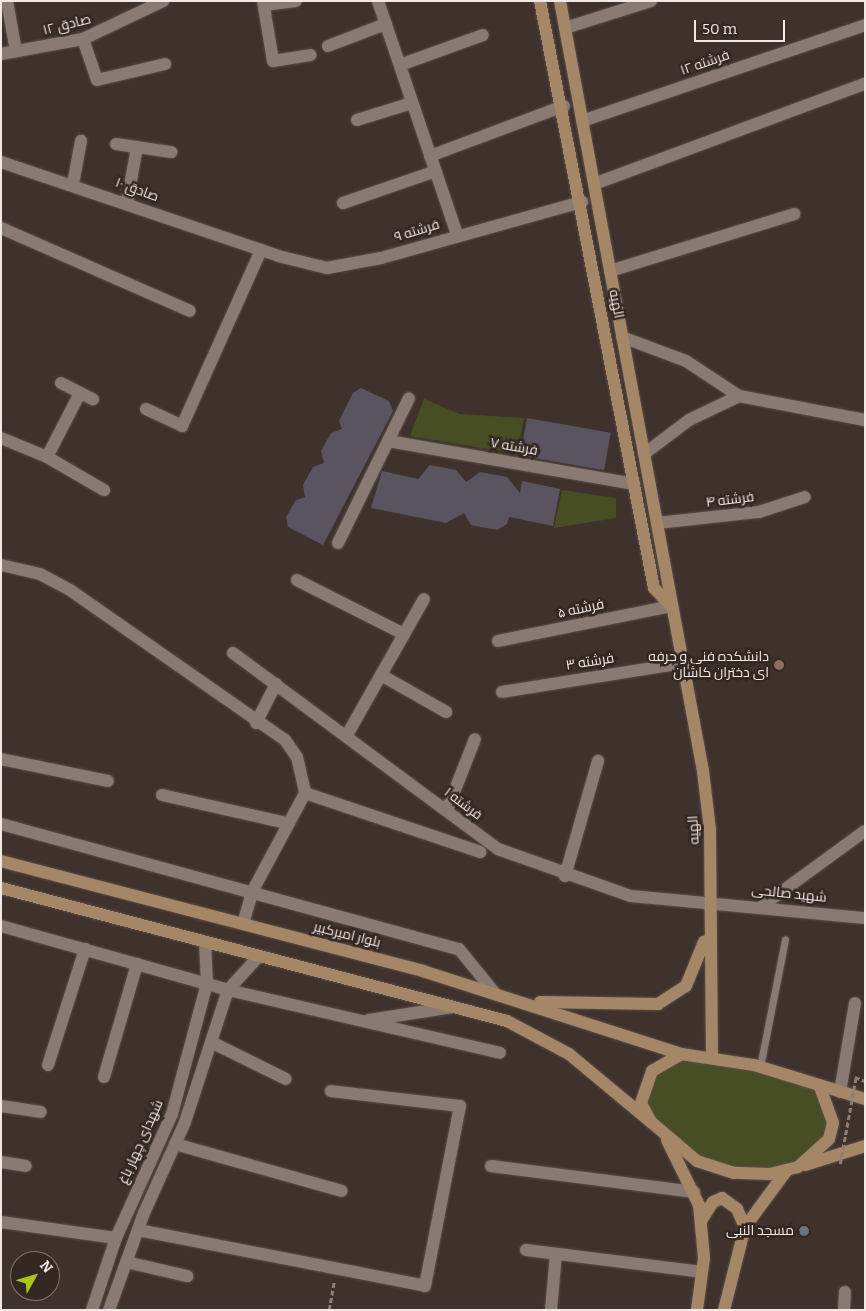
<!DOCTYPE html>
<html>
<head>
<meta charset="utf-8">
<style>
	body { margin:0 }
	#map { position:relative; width:866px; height:1311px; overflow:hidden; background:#3f322d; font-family:Bitter,Cairo,serif }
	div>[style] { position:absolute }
	.green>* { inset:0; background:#484e23 }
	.building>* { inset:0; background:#595460; transform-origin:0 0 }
	.path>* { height:2.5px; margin-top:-1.25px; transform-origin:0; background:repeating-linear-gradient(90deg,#897e7a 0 5px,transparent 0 7.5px) }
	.roads { filter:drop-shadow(0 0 1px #5a504b) drop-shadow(0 0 1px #5a504b) }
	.lane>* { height:7px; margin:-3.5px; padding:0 3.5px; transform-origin:3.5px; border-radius:3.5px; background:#897a74 }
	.street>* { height:12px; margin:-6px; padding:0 6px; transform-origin:6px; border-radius:6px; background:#897a74 }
	.secondary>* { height:12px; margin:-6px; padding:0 6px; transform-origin:6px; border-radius:6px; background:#a58666 }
	.path-bridge>* { height:2.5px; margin-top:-1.25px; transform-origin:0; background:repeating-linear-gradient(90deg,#897e7a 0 5px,transparent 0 7.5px) }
	.dots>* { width:14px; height:14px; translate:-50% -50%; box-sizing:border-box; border:2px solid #342823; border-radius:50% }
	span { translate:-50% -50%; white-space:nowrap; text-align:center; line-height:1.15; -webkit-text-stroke:5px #342823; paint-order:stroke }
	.street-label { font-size:14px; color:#f1e9e5 }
	.poi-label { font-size:14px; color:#f1e9e5 }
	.right { translate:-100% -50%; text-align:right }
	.frame { position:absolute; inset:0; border:2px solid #f1e9e5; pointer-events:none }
	.north { position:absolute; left:10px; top:1251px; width:50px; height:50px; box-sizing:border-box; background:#342823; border:1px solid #807571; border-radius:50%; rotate:51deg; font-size:14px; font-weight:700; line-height:20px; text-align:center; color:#f1e9e5 }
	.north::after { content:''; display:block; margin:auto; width:18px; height:22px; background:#acc613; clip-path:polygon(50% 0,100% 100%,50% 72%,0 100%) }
	.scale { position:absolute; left:694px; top:20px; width:91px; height:22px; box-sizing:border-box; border:2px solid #f1e9e5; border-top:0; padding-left:6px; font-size:15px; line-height:18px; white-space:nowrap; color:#f1e9e5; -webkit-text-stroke:4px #342823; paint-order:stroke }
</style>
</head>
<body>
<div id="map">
	<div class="green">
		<div style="clip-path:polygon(424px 399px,460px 414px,524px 418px,517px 454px,410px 436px)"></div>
		<div style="clip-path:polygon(562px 490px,616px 498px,616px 518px,554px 528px)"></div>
		<div style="clip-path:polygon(681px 1057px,711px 1058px,817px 1089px,827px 1107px,827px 1138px,798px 1165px,754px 1173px,699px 1158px,652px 1119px,644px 1103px,654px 1073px)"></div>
	</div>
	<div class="building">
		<div style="clip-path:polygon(361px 388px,389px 401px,393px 411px,323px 545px,288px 527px,286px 517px,296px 500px,305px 497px,303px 485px,313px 467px,324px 463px,321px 451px,331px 433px,342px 429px,339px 421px,353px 393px)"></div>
		<div style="left:527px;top:418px;width:85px;height:38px;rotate:10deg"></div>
		<div style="clip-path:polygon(430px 465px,456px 470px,466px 482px,480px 472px,507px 477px,520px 493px,522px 481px,560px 489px,553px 526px,509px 517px,507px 524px,497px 530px,471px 525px,464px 513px,446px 523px,371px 508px,382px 471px,418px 479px)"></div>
	</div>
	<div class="path">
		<div style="left:855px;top:1077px;width:11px;rotate:22deg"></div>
		<div style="left:329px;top:1310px;width:29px;rotate:-80deg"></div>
	</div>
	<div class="roads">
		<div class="lane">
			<div style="left:760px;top:1067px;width:130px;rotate:-78.9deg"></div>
		</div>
		<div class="street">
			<div style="left:7px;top:1px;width:51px;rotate:79.8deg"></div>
			<div style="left:263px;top:1px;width:61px;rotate:80.5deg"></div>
			<div style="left:273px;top:61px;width:38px;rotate:-9deg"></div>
			<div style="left:378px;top:1px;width:247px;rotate:71.3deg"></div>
			<div style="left:264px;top:5px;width:32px;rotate:-7deg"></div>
			<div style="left:565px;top:28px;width:90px;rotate:-17.4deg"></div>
			<div style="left:83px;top:39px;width:43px;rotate:71.1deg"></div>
			<div style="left:97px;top:80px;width:70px;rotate:-13.2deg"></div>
			<div style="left:328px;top:46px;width:62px;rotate:-20.8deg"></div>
			<div style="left:1px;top:54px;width:83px;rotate:-10.4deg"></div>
			<div style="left:83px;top:39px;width:89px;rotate:-25.4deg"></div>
			<div style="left:400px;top:65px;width:88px;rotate:-19.9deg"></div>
			<div style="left:357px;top:120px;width:58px;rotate:-17.2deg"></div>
			<div style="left:582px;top:121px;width:299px;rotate:-18.7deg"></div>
			<div style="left:116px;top:144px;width:56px;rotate:8.3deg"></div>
			<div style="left:430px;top:156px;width:143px;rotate:-20.5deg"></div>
			<div style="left:1px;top:162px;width:293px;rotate:18.7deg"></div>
			<div style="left:278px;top:256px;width:50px;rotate:13.8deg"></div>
			<div style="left:327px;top:268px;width:55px;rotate:-10.5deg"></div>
			<div style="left:381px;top:258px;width:209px;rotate:-15.6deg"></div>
			<div style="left:73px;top:184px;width:44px;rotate:-79.5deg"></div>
			<div style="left:594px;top:184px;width:289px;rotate:-20.3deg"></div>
			<div style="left:127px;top:203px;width:57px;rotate:-79.9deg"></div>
			<div style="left:343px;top:203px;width:98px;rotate:-19deg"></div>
			<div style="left:1px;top:228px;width:206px;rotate:23.7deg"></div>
			<div style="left:610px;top:271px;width:193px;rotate:-17.2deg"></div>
			<div style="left:622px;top:337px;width:68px;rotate:20.6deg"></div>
			<div style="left:686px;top:361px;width:64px;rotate:33.4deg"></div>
			<div style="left:61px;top:383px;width:36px;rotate:27deg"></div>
			<div style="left:146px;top:409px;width:40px;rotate:25deg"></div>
			<div style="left:182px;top:426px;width:193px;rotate:-65.8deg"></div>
			<div style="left:1px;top:438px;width:50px;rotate:22.4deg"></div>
			<div style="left:47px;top:457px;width:66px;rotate:30.1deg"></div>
			<div style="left:388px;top:441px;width:250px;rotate:9.9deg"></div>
			<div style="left:644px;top:454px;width:56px;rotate:-37.1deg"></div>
			<div style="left:689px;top:420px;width:55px;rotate:-25.6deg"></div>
			<div style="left:739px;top:396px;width:128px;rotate:10.8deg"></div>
			<div style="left:47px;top:457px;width:72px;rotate:-62.7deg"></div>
			<div style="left:657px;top:523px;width:103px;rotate:-6.2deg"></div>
			<div style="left:759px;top:512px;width:48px;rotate:-18.1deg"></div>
			<div style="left:338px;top:543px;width:161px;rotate:-63.9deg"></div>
			<div style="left:1px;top:565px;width:40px;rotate:13deg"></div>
			<div style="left:40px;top:574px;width:34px;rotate:28deg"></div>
			<div style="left:70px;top:590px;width:262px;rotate:34.9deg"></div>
			<div style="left:285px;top:740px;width:21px;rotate:55deg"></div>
			<div style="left:297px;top:757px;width:37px;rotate:77deg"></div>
			<div style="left:297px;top:580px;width:120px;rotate:26.8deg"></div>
			<div style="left:498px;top:641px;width:177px;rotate:-11.4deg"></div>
			<div style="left:233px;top:653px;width:330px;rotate:36.5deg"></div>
			<div style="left:498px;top:849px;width:141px;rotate:19.5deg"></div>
			<div style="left:631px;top:896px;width:235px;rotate:5.4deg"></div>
			<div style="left:381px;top:675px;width:75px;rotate:29.6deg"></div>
			<div style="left:502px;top:692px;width:183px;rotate:-9.1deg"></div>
			<div style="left:256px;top:723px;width:44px;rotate:-62.9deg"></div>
			<div style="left:347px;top:735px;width:156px;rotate:-60.5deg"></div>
			<div style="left:1px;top:759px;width:109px;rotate:11.6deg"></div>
			<div style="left:305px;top:793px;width:185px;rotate:18.6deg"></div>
			<div style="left:162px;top:795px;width:127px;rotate:12.7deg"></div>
			<div style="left:447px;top:810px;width:76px;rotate:-68.5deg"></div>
			<div style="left:1px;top:824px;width:475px;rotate:15.3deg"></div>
			<div style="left:459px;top:949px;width:55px;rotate:50.9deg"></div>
			<div style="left:565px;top:876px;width:120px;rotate:-74deg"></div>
			<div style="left:762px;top:906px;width:127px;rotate:-36.1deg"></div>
			<div style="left:243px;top:924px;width:33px;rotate:-74deg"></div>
			<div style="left:252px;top:892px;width:112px;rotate:-61.8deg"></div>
			<div style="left:1px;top:926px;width:236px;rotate:15.7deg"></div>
			<div style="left:228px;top:990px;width:279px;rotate:13deg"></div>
			<div style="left:369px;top:1020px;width:85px;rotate:-8.8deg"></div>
			<div style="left:213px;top:1043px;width:81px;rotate:26.3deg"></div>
			<div style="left:48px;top:1065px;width:122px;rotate:-72.3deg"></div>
			<div style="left:104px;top:1077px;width:118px;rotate:-73.7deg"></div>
			<div style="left:840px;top:1092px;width:90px;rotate:-80.4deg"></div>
			<div style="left:1px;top:1106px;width:40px;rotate:8.5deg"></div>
			<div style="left:175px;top:1144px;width:173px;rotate:15.7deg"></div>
			<div style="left:1px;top:1162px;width:25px;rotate:9deg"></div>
			<div style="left:491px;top:1166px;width:205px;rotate:7.3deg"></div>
			<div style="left:1px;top:1222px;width:116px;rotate:7.9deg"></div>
			<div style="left:138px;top:1230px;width:292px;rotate:11deg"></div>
			<div style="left:425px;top:1286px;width:183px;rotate:-79deg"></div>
			<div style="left:460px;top:1106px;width:130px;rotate:-173.4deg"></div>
			<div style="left:526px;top:1250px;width:177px;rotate:7.1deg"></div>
			<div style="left:126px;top:1262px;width:63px;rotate:12.9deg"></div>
			<div style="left:92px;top:1310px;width:76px;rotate:-71.6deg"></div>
			<div style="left:116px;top:1238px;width:136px;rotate:-65.7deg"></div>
			<div style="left:172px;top:1114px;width:136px;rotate:-75deg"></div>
			<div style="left:207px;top:983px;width:41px;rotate:-92.8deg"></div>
			<div style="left:109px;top:1310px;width:103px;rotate:-70.2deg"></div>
			<div style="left:144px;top:1213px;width:100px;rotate:-65.7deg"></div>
			<div style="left:185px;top:1122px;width:139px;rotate:-72deg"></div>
			<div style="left:228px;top:990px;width:46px;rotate:-47.6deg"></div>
			<div style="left:551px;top:1310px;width:56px;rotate:-84.9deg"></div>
			<div style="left:844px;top:1310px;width:18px;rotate:-87deg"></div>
		</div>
		<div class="secondary">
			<div style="left:540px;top:1px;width:598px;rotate:79.01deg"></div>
			<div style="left:654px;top:588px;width:25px;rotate:47deg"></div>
			<div style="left:560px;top:1px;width:783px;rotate:79.48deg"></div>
			<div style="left:703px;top:771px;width:59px;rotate:83.2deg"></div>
			<div style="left:710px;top:830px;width:226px;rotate:89.5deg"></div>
			<div style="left:1px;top:861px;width:436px;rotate:14.6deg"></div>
			<div style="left:423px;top:971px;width:271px;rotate:17.8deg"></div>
			<div style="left:1px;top:888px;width:523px;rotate:14.73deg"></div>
			<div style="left:507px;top:1021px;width:70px;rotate:28deg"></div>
			<div style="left:569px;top:1054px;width:107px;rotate:39.7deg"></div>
			<div style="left:540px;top:1002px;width:118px;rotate:1deg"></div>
			<div style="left:658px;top:1004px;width:33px;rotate:-33deg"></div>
			<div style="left:686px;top:986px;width:48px;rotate:-67.8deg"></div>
			<div style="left:820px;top:1087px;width:38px;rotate:70deg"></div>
			<div style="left:833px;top:1123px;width:16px;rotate:104deg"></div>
			<div style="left:829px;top:1139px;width:42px;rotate:137.9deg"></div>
			<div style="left:798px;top:1167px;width:29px;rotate:166deg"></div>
			<div style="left:770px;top:1174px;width:36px;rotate:-178deg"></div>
			<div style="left:734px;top:1173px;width:39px;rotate:-162deg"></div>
			<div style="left:697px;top:1161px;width:60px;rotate:-139.7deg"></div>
			<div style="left:651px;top:1122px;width:21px;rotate:-118deg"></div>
			<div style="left:641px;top:1103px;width:34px;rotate:-71deg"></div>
			<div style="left:652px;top:1071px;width:34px;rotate:-30deg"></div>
			<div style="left:681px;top:1054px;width:74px;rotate:8.6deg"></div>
			<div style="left:754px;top:1065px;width:116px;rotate:17deg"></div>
			<div style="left:667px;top:1140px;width:72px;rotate:63.8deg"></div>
			<div style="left:699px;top:1205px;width:53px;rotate:84.6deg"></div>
			<div style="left:704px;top:1258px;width:52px;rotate:97.7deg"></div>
			<div style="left:805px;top:1165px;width:63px;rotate:-17.6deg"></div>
			<div style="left:701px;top:1221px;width:22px;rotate:-58deg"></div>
			<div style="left:713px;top:1202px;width:10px;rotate:-24deg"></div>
			<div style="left:722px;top:1198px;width:19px;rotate:36deg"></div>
			<div style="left:737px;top:1209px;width:20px;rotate:66deg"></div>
			<div style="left:724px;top:1310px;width:86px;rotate:-75.8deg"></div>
			<div style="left:745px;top:1227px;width:71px;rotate:-53.6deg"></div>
		</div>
	</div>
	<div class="path-bridge">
		<div style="left:840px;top:1164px;width:88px;rotate:-79.6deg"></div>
	</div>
	<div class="dots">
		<div style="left:779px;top:665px;background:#8d6e63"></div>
		<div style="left:804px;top:1231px;background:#6b7280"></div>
	</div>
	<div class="street-label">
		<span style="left:67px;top:25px;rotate:-14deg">صادق ۱۲</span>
		<span style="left:705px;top:63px;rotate:-19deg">فرشته ۱۲</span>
		<span style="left:137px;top:190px;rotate:20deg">صادق ۱۰</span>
		<span style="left:417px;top:231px;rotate:-17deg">فرشته ۹</span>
		<span style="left:616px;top:304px;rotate:79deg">الهیه</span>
		<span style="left:514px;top:447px;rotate:10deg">فرشته ۷</span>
		<span style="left:730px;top:500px;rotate:-7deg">فرشته ۴</span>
		<span style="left:581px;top:609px;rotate:-12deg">فرشته ۵</span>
		<span style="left:590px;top:662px;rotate:-9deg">فرشته ۳</span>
		<span style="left:463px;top:804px;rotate:37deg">فرشته ۱</span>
		<span style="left:694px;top:830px;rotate:-93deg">الهیه</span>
		<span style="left:789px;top:894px;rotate:6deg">شهید صالحی</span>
		<span style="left:347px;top:935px;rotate:14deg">بلوار امیرکبیر</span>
		<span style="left:141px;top:1142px;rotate:-66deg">شهدای چهار باغ</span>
	</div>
	<div class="poi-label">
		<span class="right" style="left:769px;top:665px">دانشکده فنی و حرفه<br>ای دختران کاشان</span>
		<span class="right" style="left:794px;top:1231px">مسجد النبی</span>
	</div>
	<div class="frame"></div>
	<div class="north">N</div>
	<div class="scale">50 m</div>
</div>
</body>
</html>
